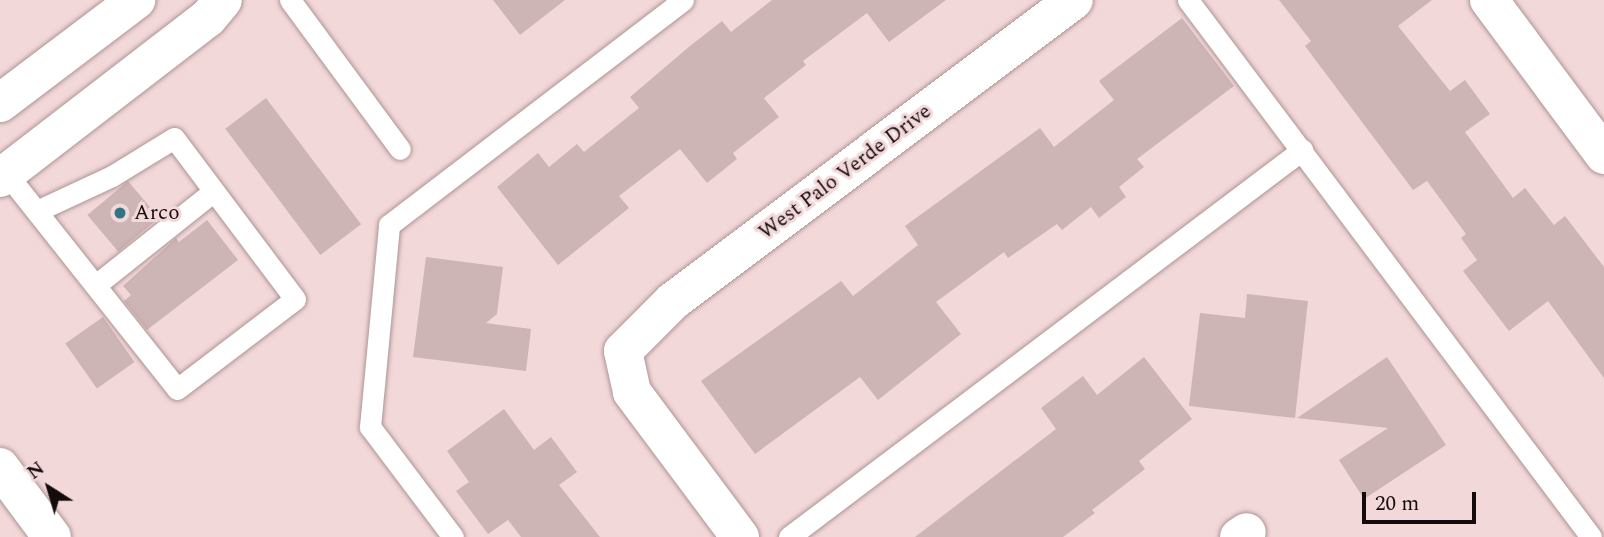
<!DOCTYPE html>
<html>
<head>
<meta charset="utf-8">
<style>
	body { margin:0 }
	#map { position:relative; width:1604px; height:537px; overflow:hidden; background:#f3d8d9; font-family:Spectral,serif }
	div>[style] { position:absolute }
	.building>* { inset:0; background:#cdb4b5; transform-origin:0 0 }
	.roads { filter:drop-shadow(0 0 2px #ad9495) drop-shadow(0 0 2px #ad9495) }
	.lane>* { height:21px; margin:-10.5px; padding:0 10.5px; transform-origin:10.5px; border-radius:10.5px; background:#fff }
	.street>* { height:38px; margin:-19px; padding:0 19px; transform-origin:19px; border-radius:19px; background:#fff }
	.secondary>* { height:38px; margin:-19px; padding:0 19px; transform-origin:19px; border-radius:19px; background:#fff }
	.dots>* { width:19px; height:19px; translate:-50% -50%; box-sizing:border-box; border:4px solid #f3d8d9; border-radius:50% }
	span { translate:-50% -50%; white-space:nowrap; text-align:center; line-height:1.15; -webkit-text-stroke:6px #f3d8d9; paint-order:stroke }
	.street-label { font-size:21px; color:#140b0c }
	.poi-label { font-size:21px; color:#140b0c }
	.left { translate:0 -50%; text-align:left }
	.north { position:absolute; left:14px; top:453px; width:70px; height:70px; -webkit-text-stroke:5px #f3d8d9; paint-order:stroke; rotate:323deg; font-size:19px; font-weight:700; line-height:28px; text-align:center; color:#140b0c }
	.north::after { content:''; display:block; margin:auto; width:24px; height:32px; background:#140b0c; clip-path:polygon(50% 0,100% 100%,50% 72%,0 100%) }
	.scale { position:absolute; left:1362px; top:492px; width:114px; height:32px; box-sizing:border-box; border:4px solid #140b0c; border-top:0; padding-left:9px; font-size:21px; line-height:24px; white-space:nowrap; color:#140b0c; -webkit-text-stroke:5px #f3d8d9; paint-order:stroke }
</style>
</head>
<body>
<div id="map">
	<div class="building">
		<div style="clip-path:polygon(493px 0,565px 0,520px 35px)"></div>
		<div style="clip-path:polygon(772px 0,946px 0,889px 42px,867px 13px,803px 61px,806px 65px,764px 98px,779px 117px,733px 153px,737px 159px,707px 183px,680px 149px,619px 196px,629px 208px,558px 265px,497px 187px,538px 153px,549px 167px,577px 144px,584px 152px,639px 108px,630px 97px,690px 46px,722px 21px,731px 32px)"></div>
		<div style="clip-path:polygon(1279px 0,1432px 0,1398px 26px,1450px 91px,1465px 80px,1490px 114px,1465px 132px,1513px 198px,1525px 188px,1554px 225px,1565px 216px,1604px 267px,1604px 378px,1548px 301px,1509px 331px,1463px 271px,1477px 260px,1461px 238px,1466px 234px,1427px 181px,1413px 190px,1305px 46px,1311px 41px)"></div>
		<div style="clip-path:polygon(1182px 18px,1234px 86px,1137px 159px,1144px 167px,1119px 187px,1126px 197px,1099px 218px,1091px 207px,1062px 230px,1057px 224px,1008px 258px,1004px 252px,936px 302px,961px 334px,878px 400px,860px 377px,755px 454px,701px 381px,841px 281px,853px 296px,918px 245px,905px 226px,1040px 128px,1054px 147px,1114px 100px,1099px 81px)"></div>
		<div style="left:266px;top:98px;width:158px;height:51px;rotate:53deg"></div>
		<div style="left:128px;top:181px;width:48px;height:53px;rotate:50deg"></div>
		<div style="clip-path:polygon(207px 220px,238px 260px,147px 330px,124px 301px,131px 295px,123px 286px,176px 238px,179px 242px)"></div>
		<div style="clip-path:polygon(426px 257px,503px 267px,497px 314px,486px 323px,531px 329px,526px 371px,413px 357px)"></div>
		<div style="clip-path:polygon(1247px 294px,1308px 301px,1295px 418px,1189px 406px,1200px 313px,1245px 318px)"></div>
		<div style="left:103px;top:317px;width:55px;height:46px;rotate:55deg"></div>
		<div style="clip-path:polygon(1144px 357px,1192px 419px,1139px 461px,1145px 469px,1092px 510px,1095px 513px,1063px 537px,915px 537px,1056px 429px,1041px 408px,1083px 376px,1097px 395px)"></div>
		<div style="clip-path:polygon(1387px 357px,1446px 445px,1364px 499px,1339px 460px,1388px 428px,1297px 418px)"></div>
		<div style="clip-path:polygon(504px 409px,534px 450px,551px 437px,577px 472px,559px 485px,600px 537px,521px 537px,508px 520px,488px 534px,456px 491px,469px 482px,447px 451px)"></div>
	</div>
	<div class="roads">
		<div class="lane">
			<div style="left:290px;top:0;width:185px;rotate:53.6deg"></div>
			<div style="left:1188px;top:0;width:671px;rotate:53.11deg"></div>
			<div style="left:6px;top:173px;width:275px;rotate:51.6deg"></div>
			<div style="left:177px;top:389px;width:148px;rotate:-37.3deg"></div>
			<div style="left:295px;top:299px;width:201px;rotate:-126.9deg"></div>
			<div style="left:174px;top:138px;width:73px;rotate:148.5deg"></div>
			<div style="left:112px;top:176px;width:83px;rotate:155deg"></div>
			<div style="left:97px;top:284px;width:149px;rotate:-38.5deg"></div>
			<div style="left:453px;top:537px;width:138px;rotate:-127deg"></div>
			<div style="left:370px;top:427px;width:203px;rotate:-84.6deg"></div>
			<div style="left:389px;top:225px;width:370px;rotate:-37.4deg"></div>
			<div style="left:789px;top:537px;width:643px;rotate:-37.03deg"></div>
		</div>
		<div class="street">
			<div style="left:1489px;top:0;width:193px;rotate:53.4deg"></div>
			<div style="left:740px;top:537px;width:181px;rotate:-126.7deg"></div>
			<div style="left:632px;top:392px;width:42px;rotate:-102.4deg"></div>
			<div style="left:623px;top:351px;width:71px;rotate:-45deg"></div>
			<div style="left:673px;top:301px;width:501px;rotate:-36.89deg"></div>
			<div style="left:1239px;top:537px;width:9px;rotate:-32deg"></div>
		</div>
		<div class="secondary">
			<div style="left:0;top:103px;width:171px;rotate:-37.1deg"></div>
			<div style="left:0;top:178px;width:262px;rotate:-37.6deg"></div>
			<div style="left:208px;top:18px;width:23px;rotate:-50deg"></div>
			<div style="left:0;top:467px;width:87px;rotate:53.4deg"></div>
		</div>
	</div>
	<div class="dots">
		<div style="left:120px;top:213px;background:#307584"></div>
	</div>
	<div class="street-label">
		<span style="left:845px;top:172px;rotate:-37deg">West Palo Verde Drive</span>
	</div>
	<div class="poi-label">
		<span class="left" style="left:134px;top:213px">Arco</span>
	</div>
	<div class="north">N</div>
	<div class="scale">20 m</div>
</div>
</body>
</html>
